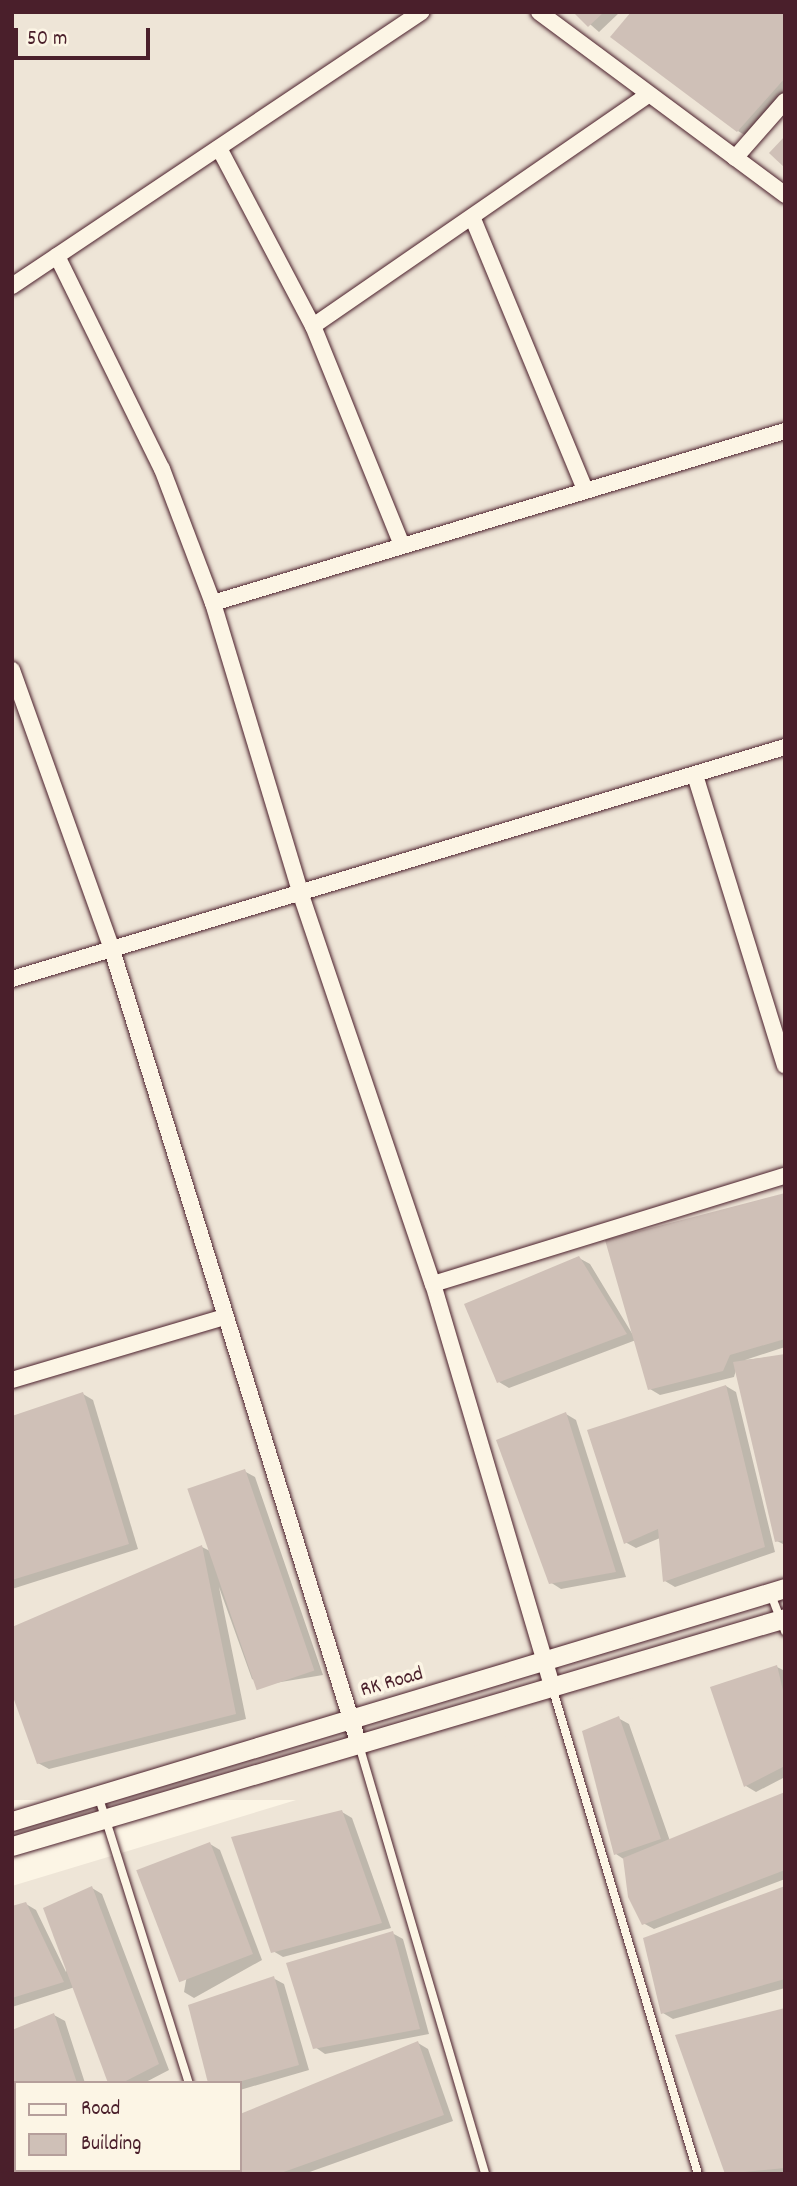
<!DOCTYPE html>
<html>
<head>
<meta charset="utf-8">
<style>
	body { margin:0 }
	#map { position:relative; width:797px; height:2186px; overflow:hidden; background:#fcf5e5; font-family:Dekko,sans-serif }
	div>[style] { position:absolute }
	.built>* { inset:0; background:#eee5d7; transform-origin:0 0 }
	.shadow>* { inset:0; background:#0003; transform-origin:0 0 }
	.building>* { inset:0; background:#cfc0b7; transform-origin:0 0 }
	.roads { filter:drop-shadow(0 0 2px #4a1f2b) drop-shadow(0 0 2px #4a1f2b) }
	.service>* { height:8px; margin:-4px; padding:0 4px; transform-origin:4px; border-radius:4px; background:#fcf5e5 }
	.minor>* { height:16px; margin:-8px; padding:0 8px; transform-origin:8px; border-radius:8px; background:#fcf5e5 }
	.tertiary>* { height:19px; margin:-9.5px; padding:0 9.5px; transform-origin:9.5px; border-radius:9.5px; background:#fcf5e5 }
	span { translate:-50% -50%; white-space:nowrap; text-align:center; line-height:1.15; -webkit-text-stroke:7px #fcf5e5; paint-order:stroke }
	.street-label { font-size:21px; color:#4a1f2b }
	.frame { position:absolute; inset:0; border:14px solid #4a1f2b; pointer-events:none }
	.legend { position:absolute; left:14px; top:2081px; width:228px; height:91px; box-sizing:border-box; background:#fcf5e5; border:2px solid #b59f9b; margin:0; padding:9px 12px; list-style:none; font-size:21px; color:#4a1f2b }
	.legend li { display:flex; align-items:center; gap:14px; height:35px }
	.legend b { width:35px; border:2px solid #b59f9b }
	.scale { position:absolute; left:14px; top:28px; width:136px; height:32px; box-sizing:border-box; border:4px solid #4a1f2b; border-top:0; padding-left:9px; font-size:21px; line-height:24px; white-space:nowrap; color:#4a1f2b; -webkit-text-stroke:5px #fcf5e5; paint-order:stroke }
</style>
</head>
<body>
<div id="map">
	<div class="built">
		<div style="left:12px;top:12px;width:773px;height:1788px"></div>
		<div style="clip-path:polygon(evenodd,785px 1652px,785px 2174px,12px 2174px,12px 1886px,785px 1652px,16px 2083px,240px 2083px,240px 2170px,16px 2170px,16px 2083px)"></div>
	</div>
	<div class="shadow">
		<div style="clip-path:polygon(576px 12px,620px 12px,599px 32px)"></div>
		<div style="clip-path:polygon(785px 12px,785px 95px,748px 137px,738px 131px)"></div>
		<div style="clip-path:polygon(785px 1195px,785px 1347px,745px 1360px,785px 1355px,785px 1545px,777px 1541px,736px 1370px,734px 1377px,660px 1395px,650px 1389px,636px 1340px,509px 1388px,499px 1382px,579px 1258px,590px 1264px,633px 1335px)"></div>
		<div style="clip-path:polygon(726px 1386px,736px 1392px,775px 1552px,675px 1587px,665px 1581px,660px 1538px,636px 1548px,625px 1542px)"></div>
		<div style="clip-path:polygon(83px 1394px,93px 1400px,138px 1549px,12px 1589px,12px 1418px)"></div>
		<div style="clip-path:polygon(566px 1414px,576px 1420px,626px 1577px,561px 1589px,550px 1582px)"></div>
		<div style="clip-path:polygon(244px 1471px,255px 1477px,323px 1675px,263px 1685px,252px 1679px,219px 1587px,246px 1719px,49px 1769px,38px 1763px,202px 1547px,210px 1551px)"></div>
		<div style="clip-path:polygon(777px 1667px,785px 1671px,785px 1777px,756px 1792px,746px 1786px)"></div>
		<div style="clip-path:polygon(618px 1718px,629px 1724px,670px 1841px,785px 1794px,785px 1879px,654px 1929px,643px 1923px,625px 1860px,616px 1854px)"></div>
		<div style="clip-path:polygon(342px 1812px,352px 1818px,391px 1928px,283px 1957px,273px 1951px)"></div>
		<div style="clip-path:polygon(210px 1844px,220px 1850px,262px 1960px,194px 1998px,184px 1992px)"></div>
		<div style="clip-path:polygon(92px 1888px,102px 1894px,169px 2070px,144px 2083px,110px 2083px,75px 1987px,12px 2007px,12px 1908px,26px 1904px,36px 1910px,66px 1972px)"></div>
		<div style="clip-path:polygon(785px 1888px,785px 1988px,673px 2019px,663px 2013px)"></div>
		<div style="clip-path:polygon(392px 1933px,403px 1939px,429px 2034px,325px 2054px,315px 2047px)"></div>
		<div style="clip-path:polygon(273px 1978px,284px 1984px,309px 2070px,240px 2090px,240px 2083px,210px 2083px)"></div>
		<div style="clip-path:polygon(785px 2010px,785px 2174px,727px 2174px)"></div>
		<div style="clip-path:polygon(54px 2015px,65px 2021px,85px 2083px,16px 2083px,12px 2140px,12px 2032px)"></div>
		<div style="clip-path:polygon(418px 2043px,428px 2049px,453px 2121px,304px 2174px,235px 2174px,240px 2116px)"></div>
		<div style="left:89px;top:2170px;width:93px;height:12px"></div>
	</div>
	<div class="building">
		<div style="clip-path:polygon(573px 12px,604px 12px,588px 27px)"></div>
		<div style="clip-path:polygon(631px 12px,785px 12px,785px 78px,737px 132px,610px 37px)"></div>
		<div style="clip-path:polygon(785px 136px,785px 168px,769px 153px)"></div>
		<div style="clip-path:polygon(785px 1193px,785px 1339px,730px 1355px,723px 1371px,648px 1390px,605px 1240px)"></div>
		<div style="clip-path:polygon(579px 1256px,627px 1334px,497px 1383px,464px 1304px)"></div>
		<div style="clip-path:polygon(785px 1354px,785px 1540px,775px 1542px,733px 1362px)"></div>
		<div style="clip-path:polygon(726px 1385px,765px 1547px,663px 1582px,658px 1529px,624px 1544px,587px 1430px)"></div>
		<div style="clip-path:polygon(83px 1392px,129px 1544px,12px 1580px,12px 1416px)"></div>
		<div style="clip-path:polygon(566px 1412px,616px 1572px,549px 1584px,496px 1440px)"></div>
		<div style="left:245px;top:1469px;width:213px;height:61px;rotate:71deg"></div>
		<div style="clip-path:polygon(202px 1545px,236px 1714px,37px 1764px,12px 1694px,12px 1627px)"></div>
		<div style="clip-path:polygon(777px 1665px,785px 1699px,785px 1766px,744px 1787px,710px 1687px)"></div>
		<div style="clip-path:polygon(619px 1716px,661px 1839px,614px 1855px,582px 1731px)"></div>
		<div style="clip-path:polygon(785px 1792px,785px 1870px,642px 1925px,628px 1897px,623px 1858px)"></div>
		<div style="clip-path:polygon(342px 1810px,382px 1923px,271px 1953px,231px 1837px)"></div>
		<div style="left:210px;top:1842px;width:120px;height:79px;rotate:69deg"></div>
		<div style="clip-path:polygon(92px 1886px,159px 2064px,122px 2083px,108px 2083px,43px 1908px)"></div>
		<div style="clip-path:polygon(785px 1886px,785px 1979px,661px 2014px,643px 1938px)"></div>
		<div style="clip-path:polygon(26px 1902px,64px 1982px,12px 1998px,12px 1906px)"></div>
		<div style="clip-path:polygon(393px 1931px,420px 2029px,313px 2049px,286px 1963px)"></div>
		<div style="clip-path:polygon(274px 1976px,299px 2065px,235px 2083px,208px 2083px,188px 2005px)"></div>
		<div style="clip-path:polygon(785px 2008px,785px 2168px,725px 2174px,675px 2035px)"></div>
		<div style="clip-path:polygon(54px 2013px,77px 2083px,16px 2083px,12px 2131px,12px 2030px)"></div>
		<div style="clip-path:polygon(418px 2041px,444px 2115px,278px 2174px,233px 2174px,240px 2170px,240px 2114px)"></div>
		<div style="left:83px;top:2170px;width:91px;height:10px"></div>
	</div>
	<div class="roads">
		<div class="service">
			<div style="left:770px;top:1592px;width:42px;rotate:69deg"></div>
			<div style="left:552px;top:1687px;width:508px;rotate:73.31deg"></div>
			<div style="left:359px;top:1745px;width:447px;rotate:73.6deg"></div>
			<div style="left:98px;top:1795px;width:302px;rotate:72.5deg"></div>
			<div style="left:12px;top:2165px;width:4px;rotate:-14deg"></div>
			<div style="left:214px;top:2170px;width:4px;rotate:76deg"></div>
		</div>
		<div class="minor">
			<div style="left:539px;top:12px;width:307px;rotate:36.6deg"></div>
			<div style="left:219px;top:148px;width:201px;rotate:62.2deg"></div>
			<div style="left:313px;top:326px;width:234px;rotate:67.9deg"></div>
			<div style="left:735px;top:158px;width:76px;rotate:-48.7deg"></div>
			<div style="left:473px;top:219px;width:290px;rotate:67.5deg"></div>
			<div style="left:57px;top:256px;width:237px;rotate:63.8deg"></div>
			<div style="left:162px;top:469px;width:143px;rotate:69.2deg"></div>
			<div style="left:213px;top:603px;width:305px;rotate:73.2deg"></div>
			<div style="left:301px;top:895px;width:411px;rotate:71.3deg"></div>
			<div style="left:433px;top:1284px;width:420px;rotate:73.5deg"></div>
			<div style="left:12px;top:286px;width:493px;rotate:-33.8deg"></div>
			<div style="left:313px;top:326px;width:408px;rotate:-34.6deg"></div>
			<div style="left:213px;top:603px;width:597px;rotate:-16.74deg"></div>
			<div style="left:12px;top:670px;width:297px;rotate:70.3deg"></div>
			<div style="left:112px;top:950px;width:832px;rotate:72.74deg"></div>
			<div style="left:695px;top:775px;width:304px;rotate:72.8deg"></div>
			<div style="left:12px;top:979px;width:807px;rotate:-16.71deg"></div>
			<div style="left:433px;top:1284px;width:368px;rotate:-17.1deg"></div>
			<div style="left:12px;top:1380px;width:222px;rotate:-16.5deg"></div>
		</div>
		<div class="tertiary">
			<div style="left:12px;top:1821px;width:807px;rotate:-16.77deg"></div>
			<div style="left:12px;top:1846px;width:806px;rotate:-16.43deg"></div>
		</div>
	</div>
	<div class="street-label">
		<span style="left:392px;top:1683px;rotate:-16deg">RK Road</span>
	</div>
	<div class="frame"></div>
	<ul class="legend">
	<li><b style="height:9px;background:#fcf5e5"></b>Road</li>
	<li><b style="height:19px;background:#cfc0b7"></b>Building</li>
	</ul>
	<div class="scale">50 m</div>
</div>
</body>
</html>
